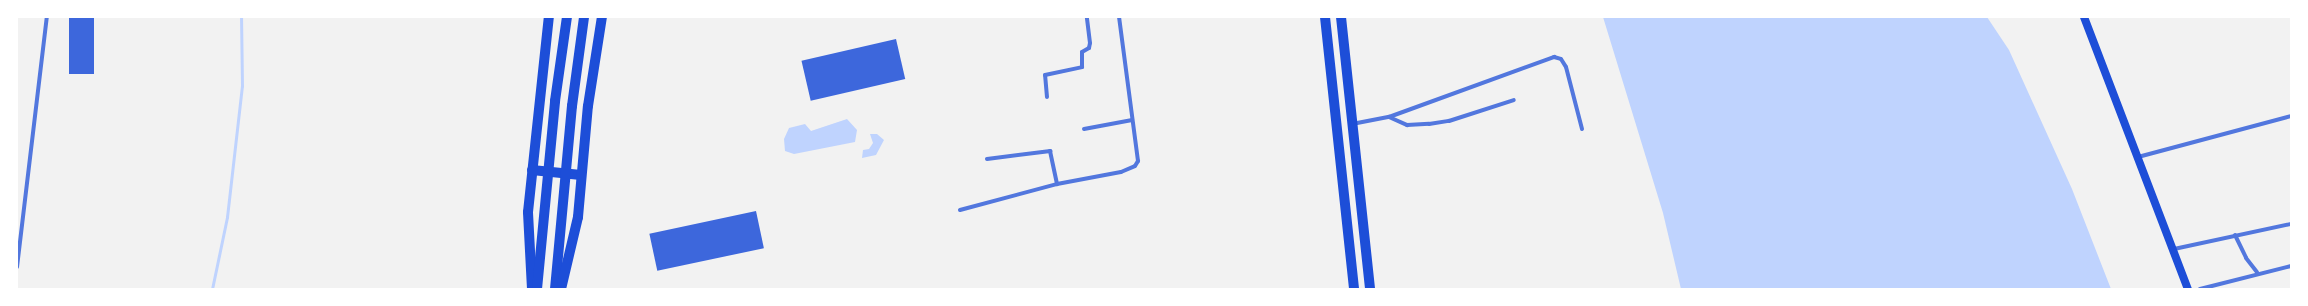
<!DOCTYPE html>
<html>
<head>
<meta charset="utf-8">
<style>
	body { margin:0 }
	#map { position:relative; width:2308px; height:306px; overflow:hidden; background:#f2f2f2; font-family:"PT Sans",sans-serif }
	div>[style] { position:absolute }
	.water>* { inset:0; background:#bfd3fe }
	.stream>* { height:3px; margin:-1.5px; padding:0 1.5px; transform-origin:1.5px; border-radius:1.5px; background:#bfd3fe }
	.building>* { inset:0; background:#3d67dc; transform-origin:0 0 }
	.minor>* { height:4px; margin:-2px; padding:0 2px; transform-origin:2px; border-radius:2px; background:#5277de }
	.secondary>* { height:8px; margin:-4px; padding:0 4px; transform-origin:4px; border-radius:4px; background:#1d4ed8 }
	.primary>* { height:10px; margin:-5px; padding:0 5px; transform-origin:5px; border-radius:5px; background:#1d4ed8 }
	.trunk>* { height:10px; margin:-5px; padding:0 5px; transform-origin:5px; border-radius:5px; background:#1d4ed8 }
	span { translate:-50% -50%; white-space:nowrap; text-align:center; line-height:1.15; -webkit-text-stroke:3px #fff; paint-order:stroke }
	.frame { position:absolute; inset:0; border:18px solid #fff; pointer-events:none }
</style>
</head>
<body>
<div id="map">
	<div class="water">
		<div style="clip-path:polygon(1603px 17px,1987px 17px,2009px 50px,2072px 189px,2111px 289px,1681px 289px,1663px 213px)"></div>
		<div style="clip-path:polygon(847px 119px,857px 130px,855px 142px,794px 154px,785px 151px,784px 139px,789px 128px,805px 124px,811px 131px)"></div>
		<div style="clip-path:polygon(870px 134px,877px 134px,884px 140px,876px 155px,862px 158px,863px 150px,869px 149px,873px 143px)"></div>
	</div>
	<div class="stream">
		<div style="left:212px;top:289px;width:74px;rotate:-78.2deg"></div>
		<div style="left:227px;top:217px;width:132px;rotate:-83.5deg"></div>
		<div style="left:242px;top:86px;width:69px;rotate:-90.8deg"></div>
	</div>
	<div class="building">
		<div style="left:69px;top:17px;width:25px;height:57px"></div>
		<div style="left:896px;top:39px;width:41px;height:97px;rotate:77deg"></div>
		<div style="left:756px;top:211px;width:38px;height:109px;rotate:78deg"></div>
	</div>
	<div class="minor">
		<div style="left:1047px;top:97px;width:22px;rotate:-95deg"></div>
		<div style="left:1045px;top:75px;width:38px;rotate:-12deg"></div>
		<div style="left:1082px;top:67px;width:15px;rotate:-90deg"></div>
		<div style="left:1082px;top:52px;width:8px;rotate:-30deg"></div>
		<div style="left:1089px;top:48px;width:5px;rotate:-79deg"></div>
		<div style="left:1090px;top:43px;width:26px;rotate:-97deg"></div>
		<div style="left:1389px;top:117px;width:20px;rotate:24deg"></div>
		<div style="left:1407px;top:125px;width:22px;rotate:-3deg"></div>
		<div style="left:1429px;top:124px;width:20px;rotate:-9deg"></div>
		<div style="left:1449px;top:121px;width:68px;rotate:-17.9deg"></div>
		<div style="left:1352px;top:124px;width:38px;rotate:-11deg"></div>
		<div style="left:1389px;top:117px;width:176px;rotate:-20deg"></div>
		<div style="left:1554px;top:57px;width:7px;rotate:16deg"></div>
		<div style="left:1561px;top:59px;width:9px;rotate:58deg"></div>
		<div style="left:1566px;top:67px;width:64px;rotate:75.5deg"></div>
		<div style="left:1084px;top:129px;width:49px;rotate:-10.6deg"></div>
		<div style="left:2138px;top:157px;width:158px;rotate:-15deg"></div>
		<div style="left:987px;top:159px;width:64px;rotate:-7.2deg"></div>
		<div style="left:1050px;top:151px;width:34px;rotate:78deg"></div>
		<div style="left:960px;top:210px;width:100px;rotate:-15deg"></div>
		<div style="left:1057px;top:184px;width:65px;rotate:-10.6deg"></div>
		<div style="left:1121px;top:172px;width:15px;rotate:-23deg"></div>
		<div style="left:1135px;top:166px;width:6px;rotate:-59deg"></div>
		<div style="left:1138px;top:161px;width:145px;rotate:-97.5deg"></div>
		<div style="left:2235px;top:235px;width:25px;rotate:64deg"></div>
		<div style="left:2246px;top:258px;width:18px;rotate:52deg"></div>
		<div style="left:2174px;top:249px;width:120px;rotate:-12.1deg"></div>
		<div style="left:17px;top:267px;width:252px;rotate:-83.2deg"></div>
		<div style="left:2200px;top:289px;width:94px;rotate:-14.2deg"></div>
	</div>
	<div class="secondary">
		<div style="left:2084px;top:17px;width:291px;rotate:69.1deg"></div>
	</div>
	<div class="primary">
		<div style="left:1325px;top:17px;width:274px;rotate:83.9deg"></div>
		<div style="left:1341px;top:17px;width:274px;rotate:83.9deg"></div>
	</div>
	<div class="trunk">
		<div style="left:532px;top:170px;width:49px;rotate:5.8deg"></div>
		<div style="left:532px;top:289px;width:77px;rotate:-93deg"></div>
		<div style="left:528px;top:212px;width:196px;rotate:-83.9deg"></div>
		<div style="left:537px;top:289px;width:189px;rotate:-84.5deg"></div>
		<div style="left:555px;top:101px;width:85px;rotate:-81.9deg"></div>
		<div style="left:555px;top:289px;width:184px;rotate:-84.7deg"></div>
		<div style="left:572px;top:106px;width:90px;rotate:-82.3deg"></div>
		<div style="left:561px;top:289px;width:74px;rotate:-76.7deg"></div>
		<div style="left:578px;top:217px;width:111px;rotate:-84.9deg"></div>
		<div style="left:588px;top:106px;width:90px;rotate:-81.1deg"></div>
	</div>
	<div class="frame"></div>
</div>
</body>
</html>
